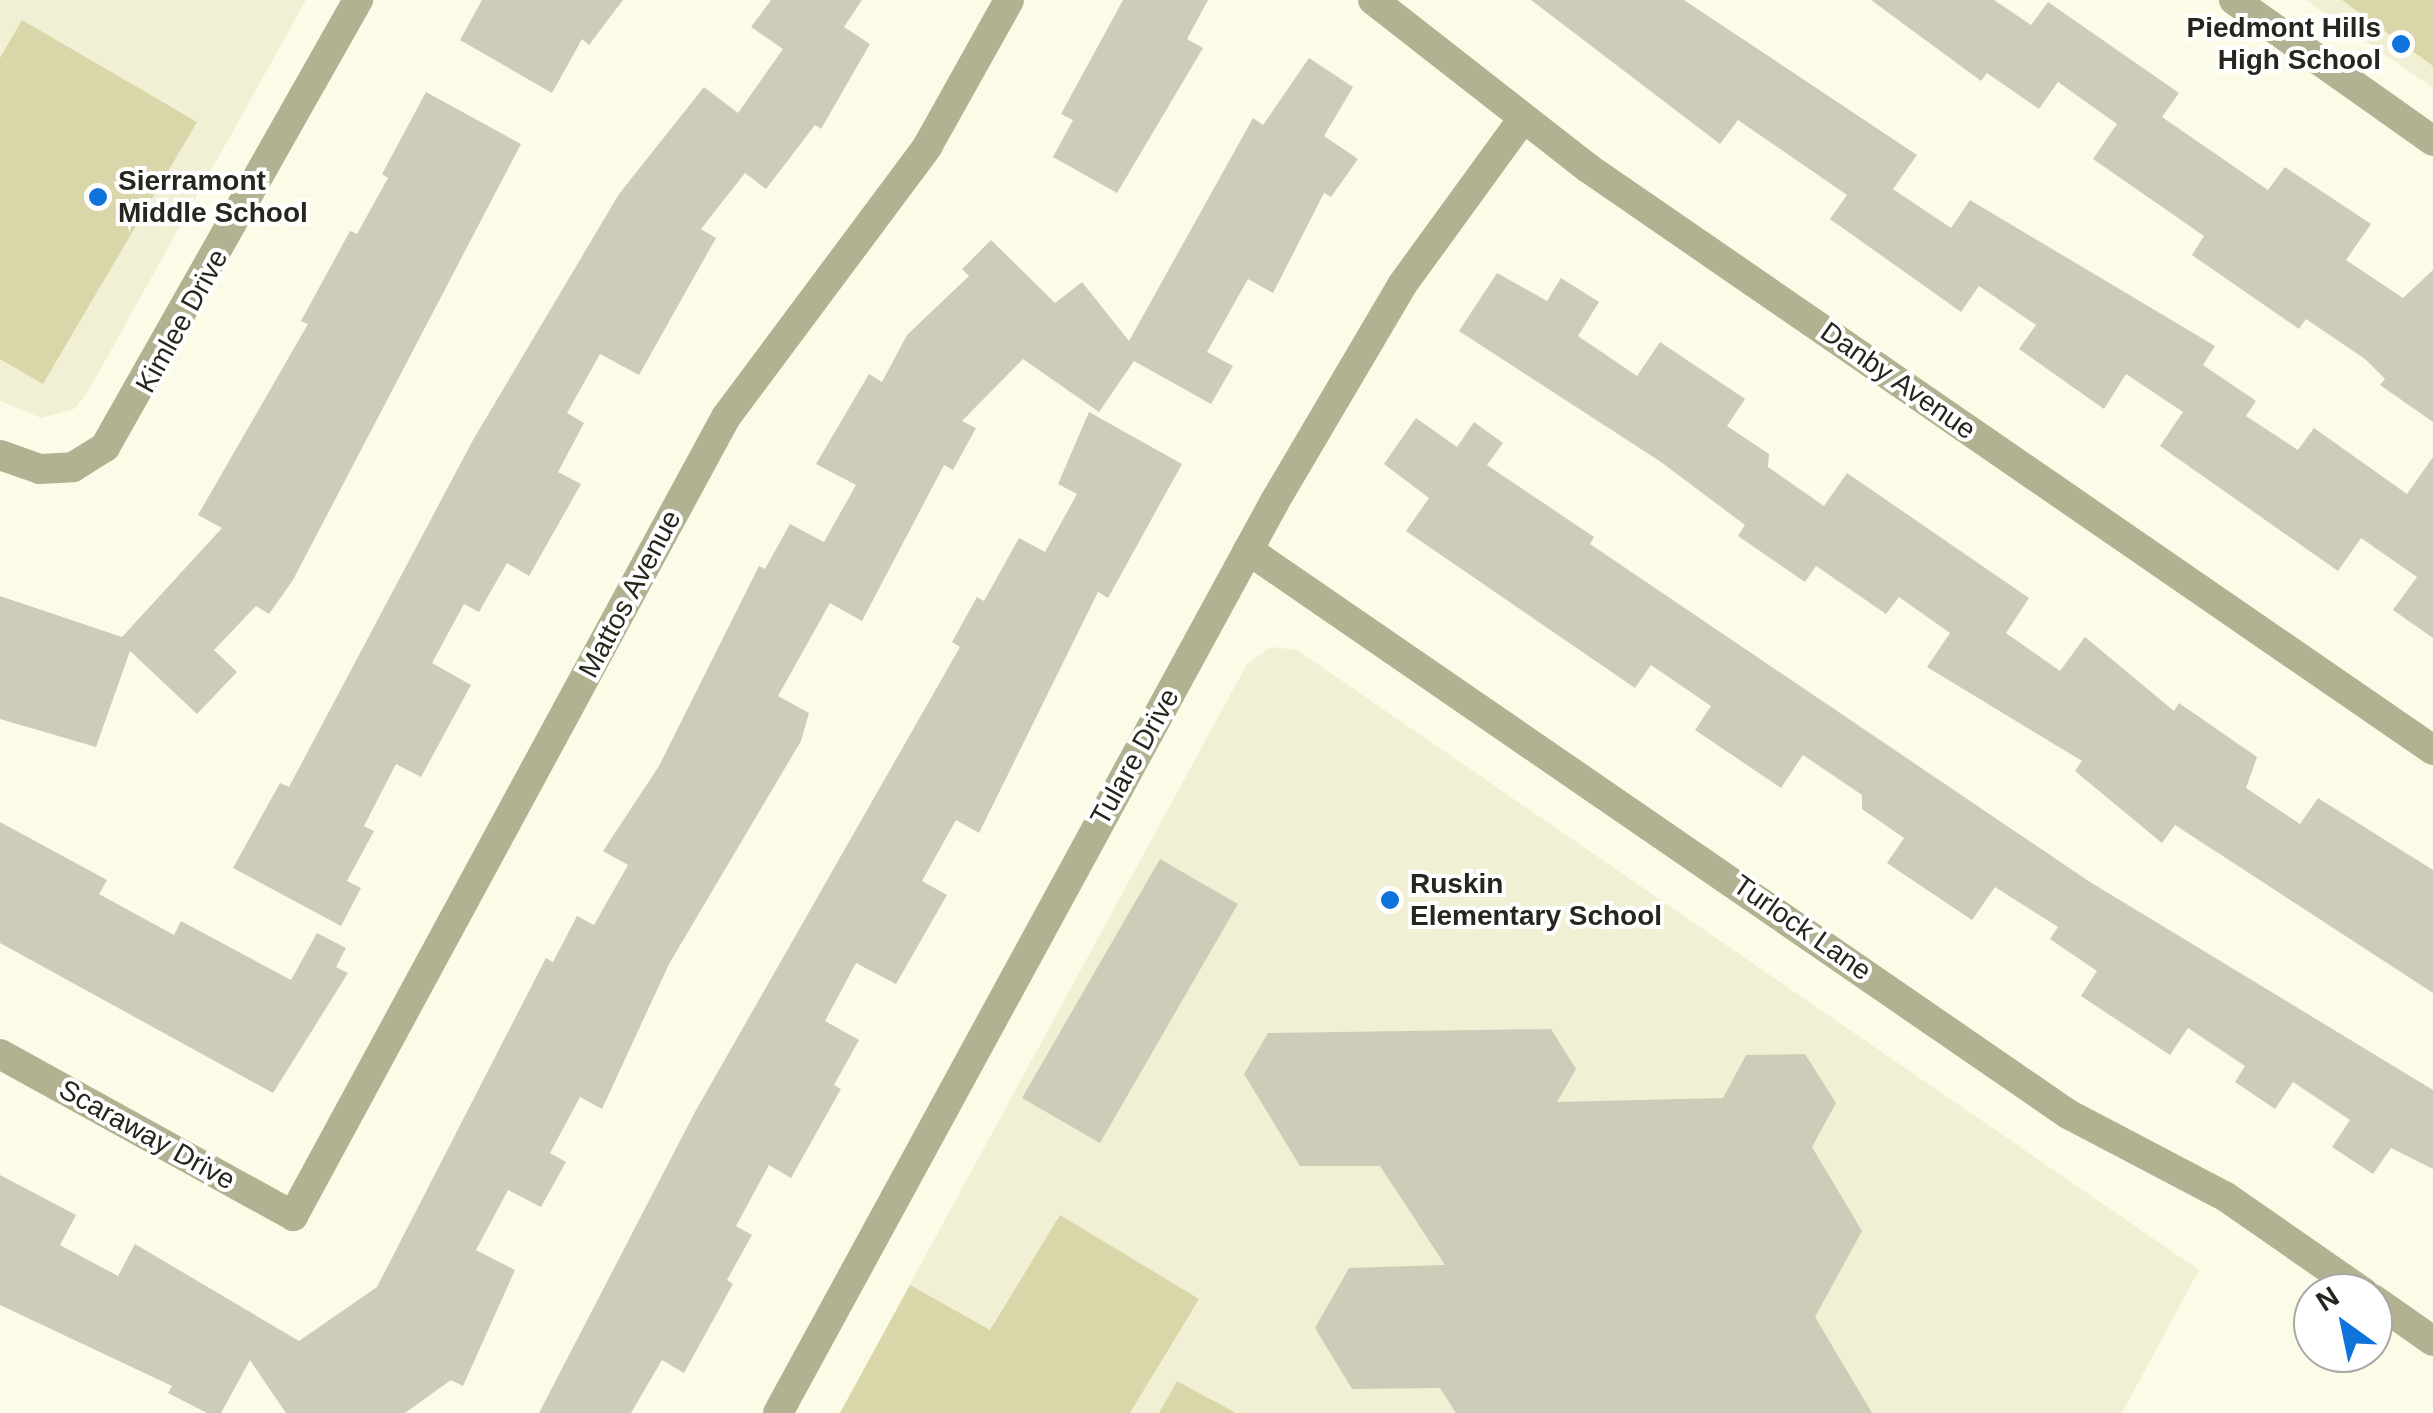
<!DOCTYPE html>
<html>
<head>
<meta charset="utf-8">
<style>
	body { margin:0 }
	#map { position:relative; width:2433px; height:1413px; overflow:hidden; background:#fcfbe7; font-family:Arial,sans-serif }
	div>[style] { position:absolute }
	.built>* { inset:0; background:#f1f0d4 }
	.green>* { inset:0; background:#d9d7aa }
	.building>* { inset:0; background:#cdccb8; transform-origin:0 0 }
	.minor>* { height:30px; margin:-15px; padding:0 15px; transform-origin:15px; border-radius:15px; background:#b2b191 }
	.dots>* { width:28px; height:28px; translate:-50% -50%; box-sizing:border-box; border:5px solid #fff; border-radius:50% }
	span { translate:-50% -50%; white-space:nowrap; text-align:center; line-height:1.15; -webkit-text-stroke:8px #fff; paint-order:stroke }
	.poi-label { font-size:28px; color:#26261e; font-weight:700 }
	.right { translate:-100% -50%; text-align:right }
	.left { translate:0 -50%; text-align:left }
	.street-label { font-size:28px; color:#26261e }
	.north { position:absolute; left:2293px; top:1273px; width:100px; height:100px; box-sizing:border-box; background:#fff; border:2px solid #a8a8a5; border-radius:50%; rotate:327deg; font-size:28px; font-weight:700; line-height:40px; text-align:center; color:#26261e }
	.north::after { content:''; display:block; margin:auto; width:35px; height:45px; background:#0e73db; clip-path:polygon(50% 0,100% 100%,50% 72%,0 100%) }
</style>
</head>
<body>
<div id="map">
	<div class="built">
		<div style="clip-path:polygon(0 0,306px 0,86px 395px,74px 409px,41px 418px,0 401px)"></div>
		<div style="clip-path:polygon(2306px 0,2433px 0,2433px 88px)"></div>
		<div style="clip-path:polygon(1271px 647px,1297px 650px,2199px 1270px,2122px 1413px,840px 1413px,1247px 664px)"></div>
	</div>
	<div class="green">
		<div style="clip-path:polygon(2342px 0,2433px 0,2433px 66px)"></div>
		<div style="clip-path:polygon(22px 20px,197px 122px,43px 384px,0 359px,0 58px)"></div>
		<div style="clip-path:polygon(1060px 1215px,1199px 1299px,1130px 1413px,840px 1413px,910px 1285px,990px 1330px)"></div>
		<div style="clip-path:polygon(1177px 1381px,1236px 1413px,1159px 1413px)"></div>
	</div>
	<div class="building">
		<div style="clip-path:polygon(482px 0,623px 0,589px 45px,582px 39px,552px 93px,460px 40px)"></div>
		<div style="clip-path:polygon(771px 0,862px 0,844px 27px,870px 44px,821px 129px,815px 125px,766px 189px,745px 173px,701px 229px,716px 238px,639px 375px,600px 354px,567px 413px,584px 423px,558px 472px,581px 484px,529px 576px,507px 563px,479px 612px,464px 604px,432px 663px,471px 685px,421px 777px,396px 764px,364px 826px,374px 831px,347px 881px,361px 888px,341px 926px,233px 868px,280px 783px,289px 787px,473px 440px,619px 194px,704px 87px,738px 113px,783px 49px,751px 27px)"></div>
		<div style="clip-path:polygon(1123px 0,1208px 0,1187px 39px,1203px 48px,1117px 193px,1053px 157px,1073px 120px,1061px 114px)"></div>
		<div style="clip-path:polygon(1531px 0,1684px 0,1917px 155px,1893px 189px,1951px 228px,1970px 200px,2215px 346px,2203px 365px,2256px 401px,2246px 416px,2298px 450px,2314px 428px,2407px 494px,2433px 457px,2433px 638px,2393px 610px,2417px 577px,2361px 538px,2338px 571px,2160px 446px,2183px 412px,2126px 374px,2104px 409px,2019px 349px,2036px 325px,1979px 286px,1961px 312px,1830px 219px,1847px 195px,1738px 120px,1720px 144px)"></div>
		<div style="clip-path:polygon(1871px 0,1994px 0,2031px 25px,2048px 2px,2179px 93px,2162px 117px,2268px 190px,2285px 167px,2371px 224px,2346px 260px,2403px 298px,2433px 270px,2433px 422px,2380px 385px,2385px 379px,2365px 359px,2306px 319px,2299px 329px,2192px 255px,2204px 236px,2093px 159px,2117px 124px,2058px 82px,2039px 109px,1987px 73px,1981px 81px)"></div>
		<div style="clip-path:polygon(1309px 58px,1353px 87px,1324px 136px,1358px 159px,1331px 197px,1324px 193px,1273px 293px,1248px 279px,1207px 352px,1233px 366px,1211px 404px,1134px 361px,1099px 412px,1023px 359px,962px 421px,976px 428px,953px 470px,944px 465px,862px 621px,830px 603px,778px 696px,809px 713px,801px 741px,669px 964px,602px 1109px,580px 1097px,550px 1153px,566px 1162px,541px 1207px,508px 1190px,476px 1250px,515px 1270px,463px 1386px,451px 1380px,405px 1413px,286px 1413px,250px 1360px,221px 1413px,207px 1413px,168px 1393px,172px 1386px,0 1305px,0 1175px,76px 1215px,60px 1245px,118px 1276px,135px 1244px,299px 1341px,377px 1287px,546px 958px,553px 962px,577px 916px,594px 925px,628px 865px,603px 851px,659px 766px,759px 566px,765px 569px,790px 524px,824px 542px,856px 485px,816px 464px,869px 374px,882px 382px,907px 335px,969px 276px,962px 269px,991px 240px,1055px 303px,1082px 282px,1129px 341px,1253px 118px,1263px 125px)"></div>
		<div style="clip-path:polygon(426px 92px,521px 144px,293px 580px,269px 614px,256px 606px,214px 650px,237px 672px,197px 714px,130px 651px,96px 747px,0 719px,0 596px,122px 637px,222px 528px,198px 515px,308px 324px,301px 321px,350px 231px,357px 234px,388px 178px,382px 174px)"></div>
		<div style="clip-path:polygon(1497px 273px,1547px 301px,1561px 278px,1599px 302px,1578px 336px,1637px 376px,1660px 342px,1745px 399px,1727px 426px,1769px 454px,1768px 467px,1824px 506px,1847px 473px,2029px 598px,2006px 633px,2060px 671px,2085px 637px,2174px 711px,2179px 703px,2257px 757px,2246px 788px,2300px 824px,2318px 798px,2433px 870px,2433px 993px,2175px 825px,2162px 843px,2075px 771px,2082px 761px,1927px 667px,1950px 633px,1899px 597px,1886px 614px,1816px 566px,1805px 582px,1738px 536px,1745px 525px,1661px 462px,1459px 331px)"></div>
		<div style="clip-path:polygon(1089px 412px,1182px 464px,1108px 598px,1098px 592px,979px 833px,956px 820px,922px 881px,947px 895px,896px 984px,856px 963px,825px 1021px,859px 1040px,834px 1085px,841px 1089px,791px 1178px,769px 1165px,736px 1226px,752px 1235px,727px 1280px,733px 1284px,684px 1373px,662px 1360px,631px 1413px,539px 1413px,695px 1112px,960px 647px,952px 642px,977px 597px,984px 601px,1019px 538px,1045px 552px,1077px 494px,1058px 484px)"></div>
		<div style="clip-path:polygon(1416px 418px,1457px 447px,1474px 422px,1503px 443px,1487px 465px,1594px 537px,1590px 544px,2090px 882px,2433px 1090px,2433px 1169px,2391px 1148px,2373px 1174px,2332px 1147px,2350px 1120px,2293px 1082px,2275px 1109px,2235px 1082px,2245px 1066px,2188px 1028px,2170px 1055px,2081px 996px,2097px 971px,2050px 939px,2058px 927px,1995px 887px,1972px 920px,1887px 863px,1904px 838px,1862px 809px,1862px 795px,1803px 755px,1781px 788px,1695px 730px,1711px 706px,1651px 665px,1635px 688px,1406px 531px,1429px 498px,1384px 464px)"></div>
		<div style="clip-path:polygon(0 822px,107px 880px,99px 894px,174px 935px,181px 921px,291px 980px,317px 933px,346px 948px,336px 967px,348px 973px,273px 1093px,0 943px)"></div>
		<div style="left:1160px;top:859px;width:90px;height:276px;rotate:30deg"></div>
		<div style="clip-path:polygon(1551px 1029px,1576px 1069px,1557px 1102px,1723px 1098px,1746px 1055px,1805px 1054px,1836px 1103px,1812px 1147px,1862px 1231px,1815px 1317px,1872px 1413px,1456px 1413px,1440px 1388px,1352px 1389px,1315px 1328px,1349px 1268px,1445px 1265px,1380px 1166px,1300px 1166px,1244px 1074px,1268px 1033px)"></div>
	</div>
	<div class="minor">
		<div style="left:1373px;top:0;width:273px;rotate:38deg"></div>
		<div style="left:1588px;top:168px;width:1026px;rotate:34.56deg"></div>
		<div style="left:2234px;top:0;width:244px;rotate:35.3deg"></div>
		<div style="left:0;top:455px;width:42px;rotate:19.3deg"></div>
		<div style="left:40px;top:469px;width:33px;rotate:-3deg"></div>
		<div style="left:73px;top:467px;width:38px;rotate:-32deg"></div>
		<div style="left:105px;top:447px;width:514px;rotate:-60.49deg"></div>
		<div style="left:1248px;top:550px;width:995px;rotate:34.52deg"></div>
		<div style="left:2068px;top:1114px;width:178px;rotate:27.7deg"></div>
		<div style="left:2226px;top:1197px;width:168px;rotate:34.8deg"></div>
		<div style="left:0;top:1054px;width:335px;rotate:28.9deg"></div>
		<div style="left:293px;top:1216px;width:909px;rotate:-61.55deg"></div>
		<div style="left:726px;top:417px;width:337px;rotate:-53.3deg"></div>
		<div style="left:927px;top:147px;width:168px;rotate:-60.8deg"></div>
		<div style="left:2373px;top:1299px;width:73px;rotate:35deg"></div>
		<div style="left:778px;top:1413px;width:1039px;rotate:-61.41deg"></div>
		<div style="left:1275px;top:501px;width:251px;rotate:-59.5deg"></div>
		<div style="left:1402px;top:285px;width:204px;rotate:-54deg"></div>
	</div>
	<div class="dots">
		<div style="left:2401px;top:44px;background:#0e73db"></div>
		<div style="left:98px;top:197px;background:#0e73db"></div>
		<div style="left:1390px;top:900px;background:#0e73db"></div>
	</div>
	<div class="poi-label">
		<span class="right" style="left:2381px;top:44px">Piedmont Hills<br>High School</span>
		<span class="left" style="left:118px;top:197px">Sierramont<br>Middle School</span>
		<span class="left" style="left:1410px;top:900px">Ruskin<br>Elementary School</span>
	</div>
	<div class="street-label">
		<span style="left:182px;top:321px;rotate:-61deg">Kimlee Drive</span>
		<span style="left:1898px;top:381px;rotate:35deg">Danby Avenue</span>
		<span style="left:630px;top:594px;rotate:-62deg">Mattos Avenue</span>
		<span style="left:1135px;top:757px;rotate:-61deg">Tulare Drive</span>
		<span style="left:1802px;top:928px;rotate:35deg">Turlock Lane</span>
		<span style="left:147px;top:1135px;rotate:29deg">Scaraway Drive</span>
	</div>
	<div class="north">N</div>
</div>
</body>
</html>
